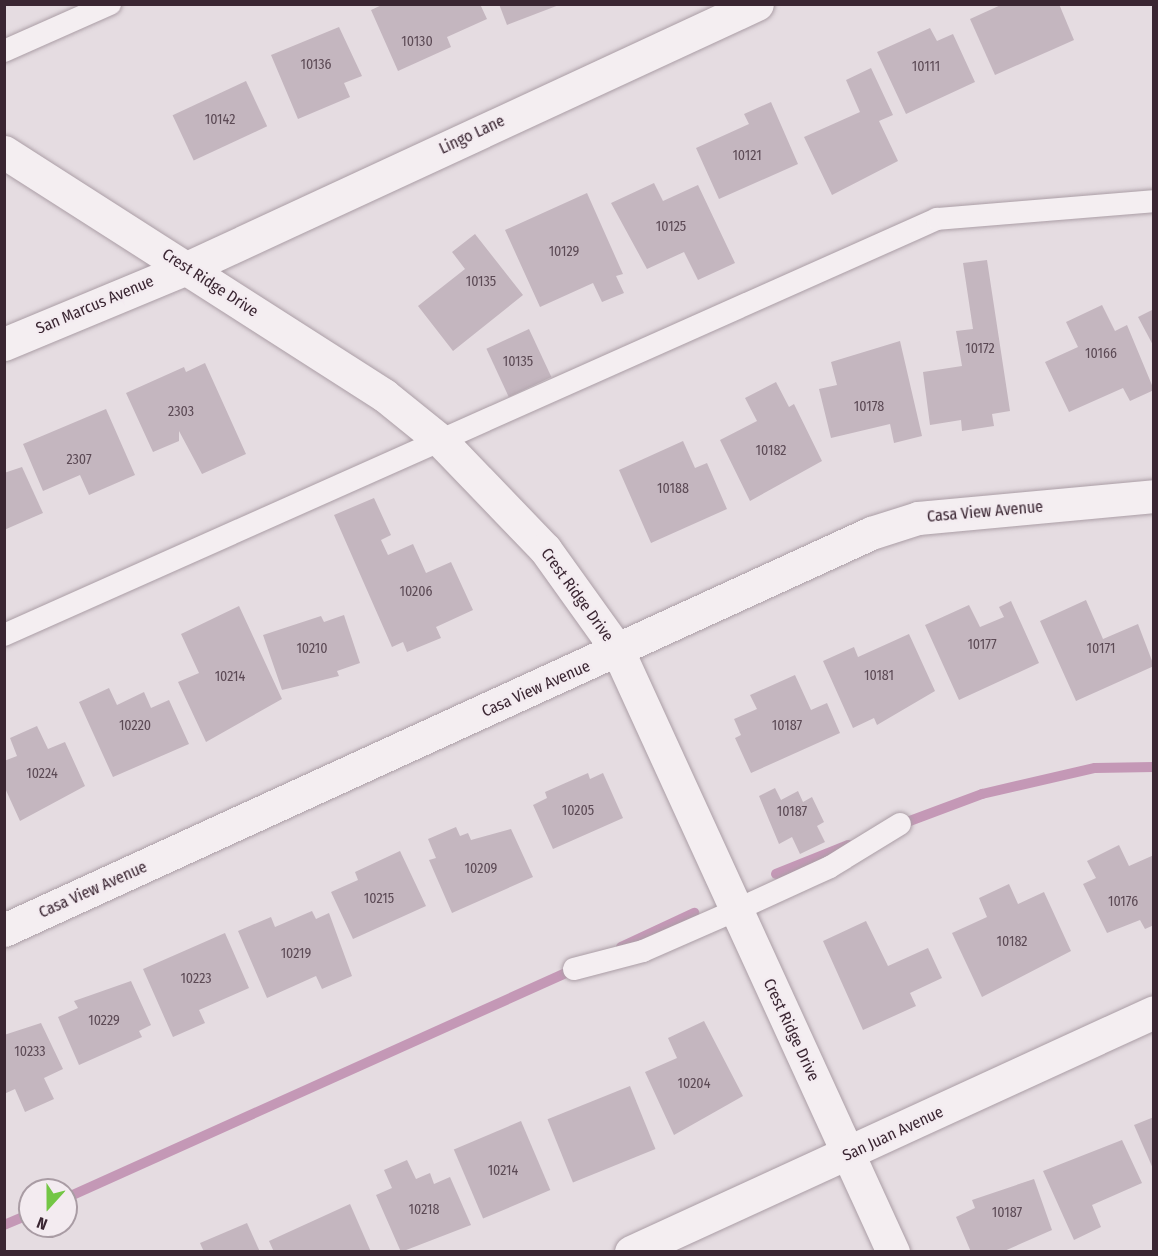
<!DOCTYPE html>
<html>
<head>
<meta charset="utf-8">
<style>
	body { margin:0 }
	#map { position:relative; width:1158px; height:1256px; overflow:hidden; background:#e5dce1; font-family:"Fira Sans Condensed",sans-serif }
	div>[style] { position:absolute }
	.stream>* { height:10px; margin:-5px; padding:0 5px; transform-origin:5px; border-radius:5px; background:#c498b6 }
	.building>* { inset:0; background:#c4b6bf; transform-origin:0 0 }
	.roads { filter:drop-shadow(0 0 2px #ab9ea6) drop-shadow(0 0 2px #ab9ea6) }
	.service>* { height:22px; margin:-11px; padding:0 11px; transform-origin:11px; border-radius:11px; background:#f4eef1 }
	.minor>* { height:33px; margin:-16.5px; padding:0 16.5px; transform-origin:16.5px; border-radius:16.5px; background:#f4eef1 }
	span { translate:-50% -50%; white-space:nowrap; text-align:center; line-height:1.15; -webkit-text-stroke:4.5px #f3ebf0; paint-order:stroke }
	.number-label { font-size:14px; color:#5c4a55 }
	.number-label span { -webkit-text-stroke-width:0 }
	.street-label { font-size:16px; color:#3a2632 }
	.frame { position:absolute; inset:0; border:6px solid #3a2632; pointer-events:none }
	.north { position:absolute; left:18px; top:1178px; width:60px; height:60px; box-sizing:border-box; background:#f3ebf0; border:2px solid #a99ca4; border-radius:50%; rotate:201deg; font-size:16px; font-weight:700; line-height:24px; text-align:center; color:#3a2632 }
	.north::after { content:''; display:block; margin:auto; width:21px; height:27px; background:#73c645; clip-path:polygon(50% 0,100% 100%,50% 72%,0 100%) }
</style>
</head>
<body>
<div id="map">
	<div class="stream">
		<div style="left:899px;top:825px;width:89px;rotate:-20.5deg"></div>
		<div style="left:982px;top:794px;width:116px;rotate:-13deg"></div>
		<div style="left:1095px;top:768px;width:59px;rotate:-1deg"></div>
		<div style="left:776px;top:874px;width:78px;rotate:-21.9deg"></div>
		<div style="left:621px;top:947px;width:81px;rotate:-25deg"></div>
		<div style="left:66px;top:1198px;width:560px;rotate:-24.23deg"></div>
		<div style="left:4px;top:1225px;width:28px;rotate:-23deg"></div>
	</div>
	<div class="building">
		<div style="clip-path:polygon(384px 4px,480px 4px,487px 19px,447px 37px,451px 47px,398px 71px,371px 10px)"></div>
		<div style="clip-path:polygon(499px 4px,559px 4px,559px 5px,507px 25px)"></div>
		<div style="clip-path:polygon(1003px 4px,1059px 4px,1074px 40px,995px 75px,970px 19px)"></div>
		<div style="clip-path:polygon(339px 27px,362px 76px,344px 83px,350px 97px,298px 119px,271px 55px)"></div>
		<div style="clip-path:polygon(930px 28px,937px 41px,953px 34px,975px 82px,906px 114px,877px 52px)"></div>
		<div style="clip-path:polygon(871px 68px,893px 115px,879px 121px,898px 161px,832px 195px,804px 137px,860px 112px,846px 80px)"></div>
		<div style="left:246px;top:81px;width:50px;height:81px;rotate:65deg"></div>
		<div style="clip-path:polygon(771px 102px,798px 164px,719px 199px,696px 148px,749px 124px,744px 114px)"></div>
		<div style="clip-path:polygon(654px 183px,663px 201px,698px 185px,735px 263px,698px 280px,684px 252px,647px 269px,611px 203px)"></div>
		<div style="clip-path:polygon(587px 193px,623px 274px,616px 276px,624px 293px,602px 302px,593px 283px,540px 307px,505px 230px)"></div>
		<div style="clip-path:polygon(475px 234px,523px 295px,453px 351px,418px 306px,465px 269px,452px 252px)"></div>
		<div style="clip-path:polygon(987px 260px,1010px 411px,992px 414px,994px 426px,962px 431px,961px 420px,930px 425px,923px 372px,962px 366px,956px 331px,973px 329px,963px 263px)"></div>
		<div style="clip-path:polygon(1102px 305px,1115px 331px,1127px 325px,1154px 390px,1130px 401px,1123px 388px,1069px 412px,1045px 362px,1078px 347px,1066px 322px)"></div>
		<div style="clip-path:polygon(1154px 309px,1154px 347px,1138px 317px)"></div>
		<div style="left:529px;top:329px;width:53px;height:47px;rotate:65deg"></div>
		<div style="clip-path:polygon(900px 341px,922px 436px,894px 443px,890px 424px,831px 438px,819px 389px,837px 385px,831px 362px)"></div>
		<div style="clip-path:polygon(205px 363px,246px 454px,202px 474px,179px 431px,179px 441px,153px 452px,126px 393px,184px 367px,186px 372px)"></div>
		<div style="clip-path:polygon(776px 382px,789px 407px,794px 404px,822px 461px,750px 501px,720px 440px,757px 421px,745px 398px)"></div>
		<div style="clip-path:polygon(106px 409px,135px 475px,89px 495px,80px 475px,43px 491px,23px 444px)"></div>
		<div style="clip-path:polygon(683px 441px,695px 468px,707px 463px,727px 509px,651px 543px,619px 470px)"></div>
		<div style="clip-path:polygon(22px 467px,43px 513px,4px 530px,4px 473px)"></div>
		<div style="clip-path:polygon(374px 498px,391px 535px,381px 540px,388px 555px,413px 544px,426px 573px,451px 562px,473px 610px,436px 627px,441px 638px,407px 652px,403px 642px,392px 647px,334px 515px)"></div>
		<div style="clip-path:polygon(1086px 600px,1103px 639px,1138px 624px,1154px 666px,1076px 701px,1040px 621px)"></div>
		<div style="clip-path:polygon(1011px 601px,1039px 663px,959px 700px,925px 625px,969px 605px,980px 627px,1004px 617px,999px 607px)"></div>
		<div style="clip-path:polygon(239px 606px,282px 699px,206px 742px,178px 682px,199px 673px,181px 634px)"></div>
		<div style="clip-path:polygon(344px 615px,360px 663px,337px 671px,339px 676px,282px 690px,263px 635px,321px 616px,324px 622px)"></div>
		<div style="clip-path:polygon(909px 634px,935px 691px,877px 725px,874px 718px,853px 728px,823px 661px,854px 647px,858px 657px)"></div>
		<div style="clip-path:polygon(795px 675px,811px 710px,827px 703px,840px 733px,751px 773px,735px 738px,741px 735px,734px 719px,757px 709px,750px 695px)"></div>
		<div style="clip-path:polygon(109px 688px,117px 705px,144px 692px,151px 708px,169px 700px,189px 744px,113px 777px,79px 702px)"></div>
		<div style="clip-path:polygon(37px 726px,48px 749px,65px 742px,85px 786px,20px 821px,4px 786px,4px 761px,17px 756px,10px 738px)"></div>
		<div style="clip-path:polygon(588px 773px,590px 779px,603px 773px,623px 818px,553px 849px,533px 805px,547px 798px,545px 792px)"></div>
		<div style="clip-path:polygon(775px 788px,781px 800px,798px 791px,803px 802px,812px 797px,824px 822px,817px 826px,825px 842px,800px 854px,792px 837px,779px 844px,759px 796px)"></div>
		<div style="clip-path:polygon(456px 827px,460px 836px,468px 833px,471px 840px,511px 829px,533px 877px,452px 913px,429px 860px,436px 858px,428px 839px)"></div>
		<div style="clip-path:polygon(1119px 845px,1129px 866px,1154px 855px,1154px 925px,1145px 929px,1140px 920px,1107px 933px,1083px 884px,1096px 878px,1087px 861px)"></div>
		<div style="clip-path:polygon(400px 851px,426px 906px,353px 939px,331px 892px,358px 880px,355px 872px)"></div>
		<div style="clip-path:polygon(1009px 884px,1018px 904px,1044px 892px,1071px 951px,982px 997px,952px 933px,987px 917px,979px 898px)"></div>
		<div style="clip-path:polygon(312px 911px,316px 919px,329px 913px,352px 976px,322px 989px,316px 976px,267px 998px,238px 931px,271px 917px,275px 927px)"></div>
		<div style="clip-path:polygon(866px 921px,888px 966px,928px 948px,942px 978px,910px 993px,916px 1006px,863px 1030px,823px 941px)"></div>
		<div style="clip-path:polygon(225px 933px,249px 988px,199px 1010px,205px 1023px,173px 1037px,143px 969px)"></div>
		<div style="clip-path:polygon(131px 981px,151px 1025px,139px 1031px,142px 1037px,79px 1065px,58px 1017px,78px 1008px,74px 1001px)"></div>
		<div style="clip-path:polygon(704px 1021px,743px 1096px,674px 1135px,645px 1072px,677px 1058px,668px 1038px)"></div>
		<div style="clip-path:polygon(41px 1023px,63px 1069px,44px 1078px,54px 1099px,25px 1112px,15px 1089px,4px 1094px,4px 1035px)"></div>
		<div style="left:630px;top:1086px;width:68px;height:89px;rotate:68deg"></div>
		<div style="clip-path:polygon(1154px 1117px,1154px 1171px,1134px 1125px)"></div>
		<div style="left:521px;top:1121px;width:75px;height:73px;rotate:67deg"></div>
		<div style="clip-path:polygon(1122px 1140px,1142px 1183px,1092px 1205px,1101px 1227px,1074px 1240px,1043px 1171px)"></div>
		<div style="clip-path:polygon(407px 1160px,416px 1179px,430px 1173px,434px 1184px,450px 1177px,471px 1225px,401px 1252px,376px 1195px,392px 1188px,384px 1170px)"></div>
		<div style="clip-path:polygon(1034px 1179px,1052px 1230px,1002px 1252px,971px 1252px,956px 1217px,975px 1208px,972px 1200px)"></div>
		<div style="clip-path:polygon(350px 1204px,371px 1252px,274px 1252px,269px 1241px)"></div>
		<div style="clip-path:polygon(247px 1223px,260px 1252px,204px 1252px,200px 1243px)"></div>
	</div>
	<div class="roads">
		<div class="service">
			<div style="left:4px;top:51px;width:116px;rotate:-23.9deg"></div>
			<div style="left:4px;top:635px;width:1022px;rotate:-24.03deg"></div>
			<div style="left:937px;top:219px;width:218px;rotate:-4.7deg"></div>
			<div style="left:574px;top:969px;width:71px;rotate:-14.6deg"></div>
			<div style="left:643px;top:951px;width:99px;rotate:-23.7deg"></div>
			<div style="left:734px;top:911px;width:106px;rotate:-24.6deg"></div>
			<div style="left:830px;top:867px;width:82px;rotate:-31.6deg"></div>
		</div>
		<div class="minor">
			<div style="left:4px;top:152px;width:451px;rotate:32.6deg"></div>
			<div style="left:384px;top:395px;width:73px;rotate:38.9deg"></div>
			<div style="left:441px;top:441px;width:150px;rotate:46.1deg"></div>
			<div style="left:545px;top:549px;width:125px;rotate:54.4deg"></div>
			<div style="left:618px;top:651px;width:661px;rotate:65.41deg"></div>
			<div style="left:4px;top:344px;width:198px;rotate:-22.6deg"></div>
			<div style="left:187px;top:268px;width:628px;rotate:-24.85deg"></div>
			<div style="left:4px;top:930px;width:954px;rotate:-24.6deg"></div>
			<div style="left:871px;top:533px;width:49px;rotate:-17.7deg"></div>
			<div style="left:918px;top:518px;width:237px;rotate:-5.3deg"></div>
			<div style="left:631px;top:1252px;width:575px;rotate:-24.65deg"></div>
		</div>
	</div>
	<div class="number-label">
		<span style="left:417px;top:42px">10130</span>
		<span style="left:316px;top:65px">10136</span>
		<span style="left:926px;top:67px">10111</span>
		<span style="left:220px;top:120px">10142</span>
		<span style="left:747px;top:156px">10121</span>
		<span style="left:671px;top:227px">10125</span>
		<span style="left:564px;top:252px">10129</span>
		<span style="left:481px;top:282px">10135</span>
		<span style="left:980px;top:349px">10172</span>
		<span style="left:1101px;top:354px">10166</span>
		<span style="left:518px;top:362px">10135</span>
		<span style="left:869px;top:407px">10178</span>
		<span style="left:181px;top:412px">2303</span>
		<span style="left:771px;top:451px">10182</span>
		<span style="left:79px;top:460px">2307</span>
		<span style="left:673px;top:489px">10188</span>
		<span style="left:416px;top:592px">10206</span>
		<span style="left:982px;top:645px">10177</span>
		<span style="left:312px;top:649px">10210</span>
		<span style="left:1101px;top:649px">10171</span>
		<span style="left:879px;top:676px">10181</span>
		<span style="left:230px;top:677px">10214</span>
		<span style="left:135px;top:726px">10220</span>
		<span style="left:787px;top:726px">10187</span>
		<span style="left:42px;top:774px">10224</span>
		<span style="left:578px;top:811px">10205</span>
		<span style="left:792px;top:812px">10187</span>
		<span style="left:481px;top:869px">10209</span>
		<span style="left:379px;top:899px">10215</span>
		<span style="left:1123px;top:902px">10176</span>
		<span style="left:1012px;top:942px">10182</span>
		<span style="left:296px;top:954px">10219</span>
		<span style="left:196px;top:979px">10223</span>
		<span style="left:104px;top:1021px">10229</span>
		<span style="left:30px;top:1052px">10233</span>
		<span style="left:694px;top:1084px">10204</span>
		<span style="left:503px;top:1171px">10214</span>
		<span style="left:424px;top:1210px">10218</span>
		<span style="left:1007px;top:1213px">10187</span>
	</div>
	<div class="street-label">
		<span style="left:472px;top:135px;rotate:-25deg">Lingo Lane</span>
		<span style="left:210px;top:283px;rotate:33deg">Crest Ridge Drive</span>
		<span style="left:95px;top:305px;rotate:-23deg">San Marcus Avenue</span>
		<span style="left:985px;top:512px;rotate:-5deg">Casa View Avenue</span>
		<span style="left:577px;top:595px;rotate:54deg">Crest Ridge Drive</span>
		<span style="left:536px;top:689px;rotate:-24deg">Casa View Avenue</span>
		<span style="left:93px;top:890px;rotate:-24deg">Casa View Avenue</span>
		<span style="left:791px;top:1030px;rotate:65deg">Crest Ridge Drive</span>
		<span style="left:893px;top:1134px;rotate:-25deg">San Juan Avenue</span>
	</div>
	<div class="frame"></div>
	<div class="north">N</div>
</div>
</body>
</html>
